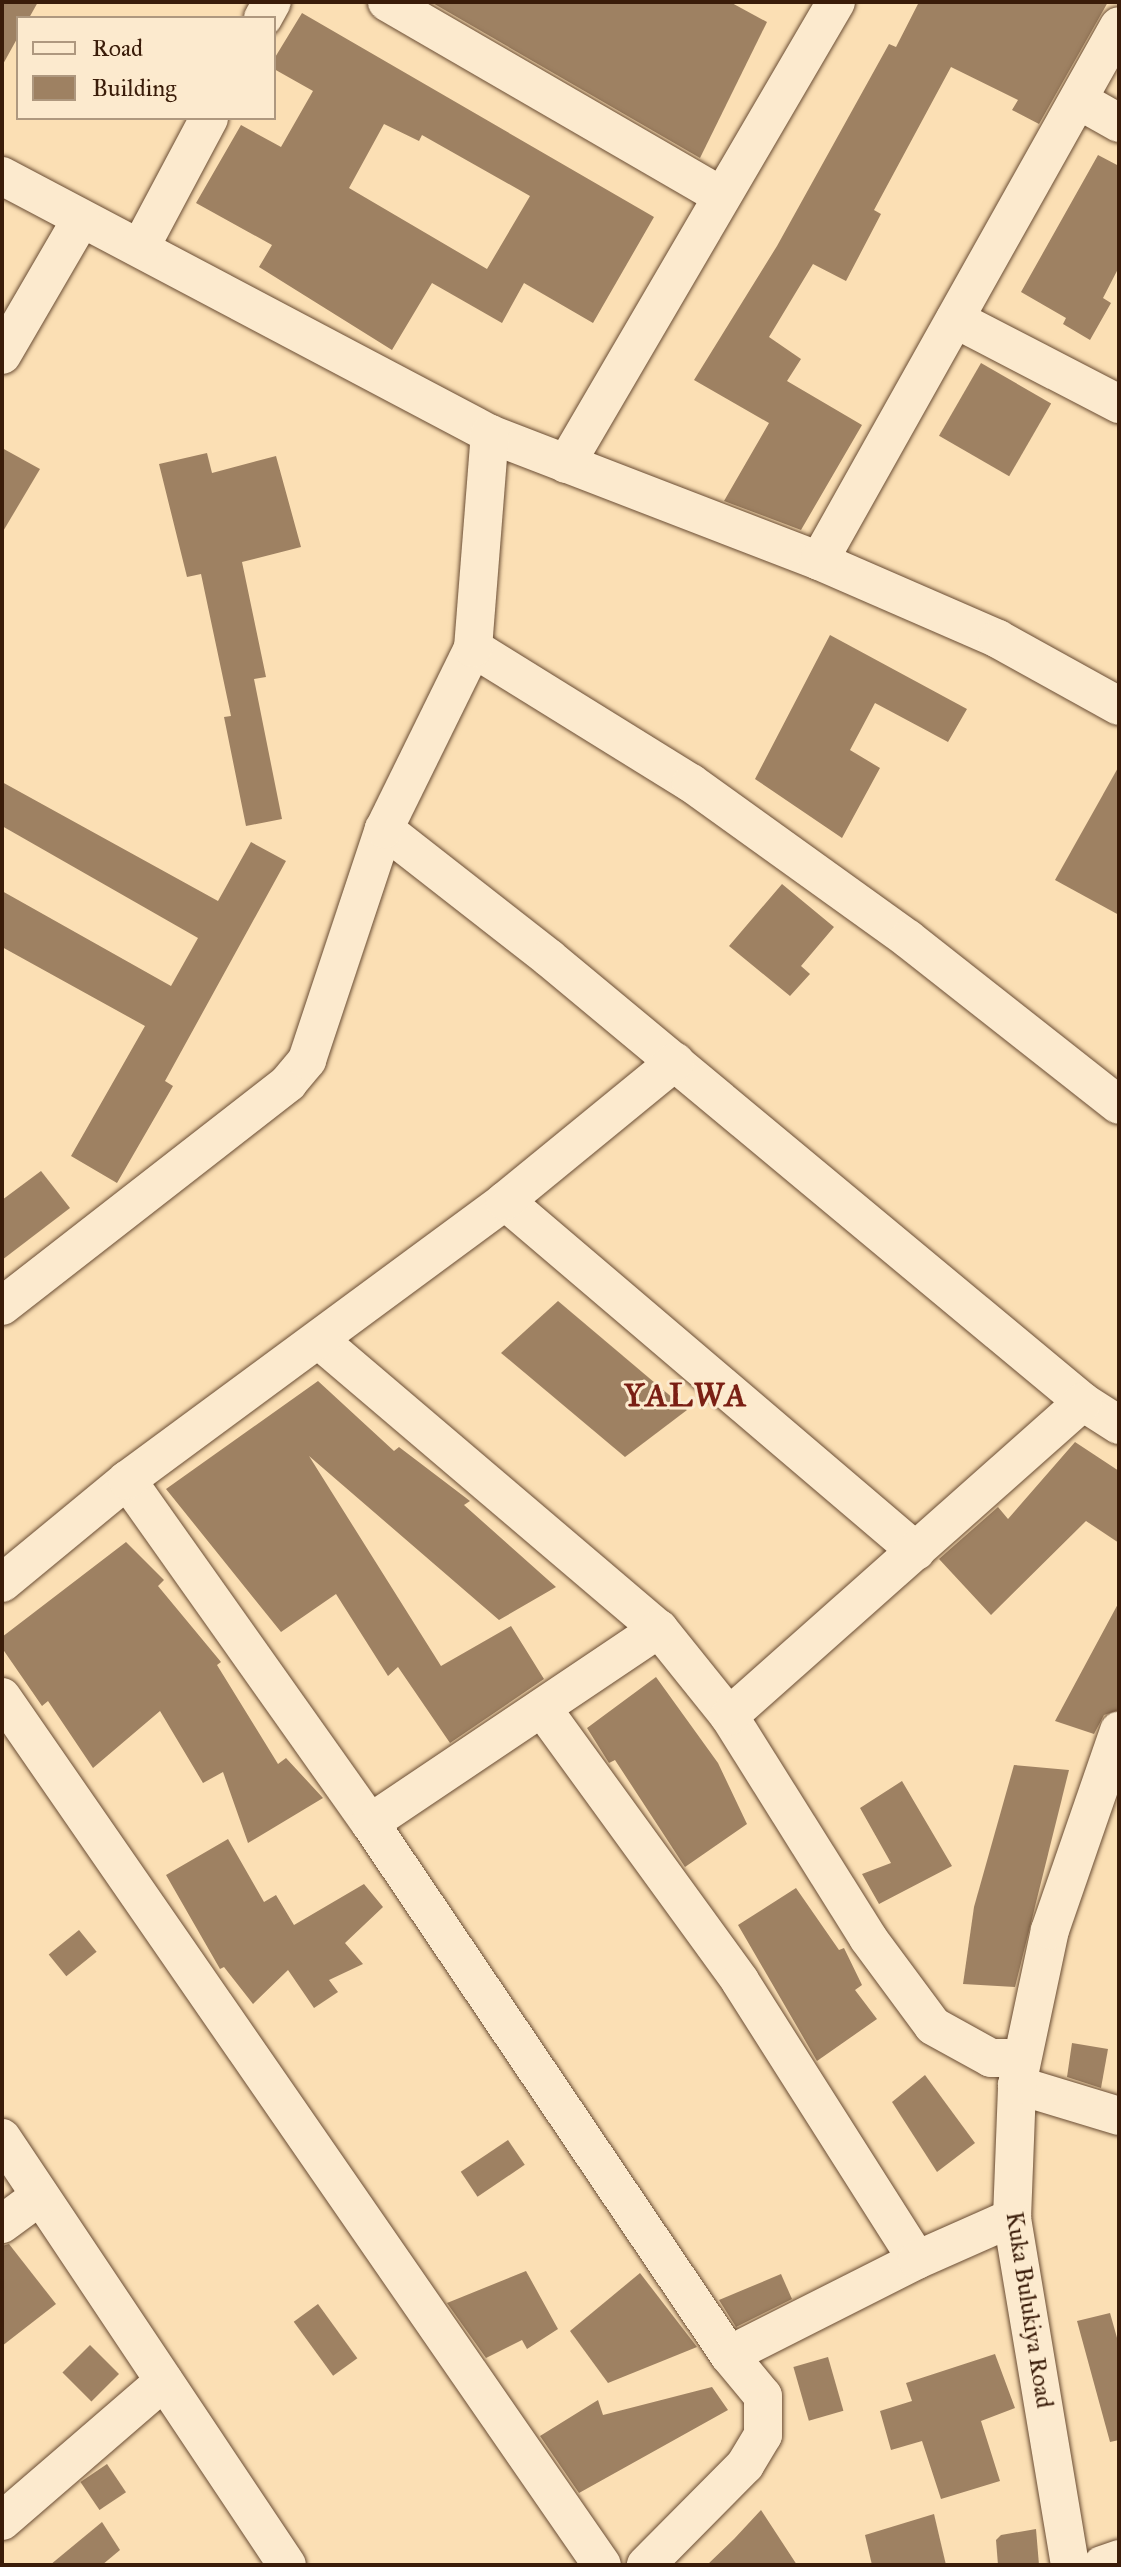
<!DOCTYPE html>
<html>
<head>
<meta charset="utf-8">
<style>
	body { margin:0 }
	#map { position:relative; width:1121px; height:2567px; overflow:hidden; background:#fbdfb4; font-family:"IM FELL Great Primer",serif }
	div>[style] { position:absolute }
	.building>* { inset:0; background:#9e8162; transform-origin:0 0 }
	.roads { filter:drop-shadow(0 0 2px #6a4d34) drop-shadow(0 0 2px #6a4d34) }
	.minor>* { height:38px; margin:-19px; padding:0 19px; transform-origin:19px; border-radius:19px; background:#fceace }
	span { translate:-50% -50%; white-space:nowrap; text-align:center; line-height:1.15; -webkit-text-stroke:6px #fceace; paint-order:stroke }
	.street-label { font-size:24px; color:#3a1c09 }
	.district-label { font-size:32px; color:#7a1f14; font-weight:700; letter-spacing:2px }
	.frame { position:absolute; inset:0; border:4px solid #3a1c09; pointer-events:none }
	.legend { position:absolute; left:16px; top:16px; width:260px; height:104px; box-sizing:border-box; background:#fceace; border:2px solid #ae987f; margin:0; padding:10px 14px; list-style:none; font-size:24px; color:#3a1c09 }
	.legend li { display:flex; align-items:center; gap:16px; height:40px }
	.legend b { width:40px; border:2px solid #ae987f }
</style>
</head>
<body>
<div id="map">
	<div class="building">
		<div style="clip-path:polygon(2px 2px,38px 2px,29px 18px,18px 18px,18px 37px,2px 66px)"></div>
		<div style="clip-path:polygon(431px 2px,730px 2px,767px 22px,700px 158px)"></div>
		<div style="clip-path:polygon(919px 2px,1108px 2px,1039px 124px,1012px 110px,1018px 100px,951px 67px,874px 210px,881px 214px,846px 281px,813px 264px,769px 337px,801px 359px,787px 381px,862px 425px,801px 530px,724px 501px,769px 423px,694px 380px,777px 246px,889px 44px,896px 47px)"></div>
		<div style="clip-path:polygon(evenodd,302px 13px,654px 217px,593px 323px,524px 283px,502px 323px,432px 283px,392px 350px,259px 267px,272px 245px,196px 203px,241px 125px,281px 147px,313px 91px,274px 69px,274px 59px,302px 13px,384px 124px,419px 141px,422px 135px,530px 196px,487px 269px,349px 188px,384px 124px)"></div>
		<div style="clip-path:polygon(1098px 155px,1119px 166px,1119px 267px,1103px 298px,1111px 303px,1090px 340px,1063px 324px,1066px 318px,1021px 292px)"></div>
		<div style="left:981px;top:363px;width:81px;height:84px;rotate:30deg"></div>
		<div style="clip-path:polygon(2px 448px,40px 469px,2px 533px)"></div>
		<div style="clip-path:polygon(207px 453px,212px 473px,276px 456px,301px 547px,242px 562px,266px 677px,254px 679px,282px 819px,246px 826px,224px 717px,231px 716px,201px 574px,187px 577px,159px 464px)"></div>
		<div style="clip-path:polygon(830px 635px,967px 709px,948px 742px,875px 703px,850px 750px,880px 768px,842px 838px,755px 779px)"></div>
		<div style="clip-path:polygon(1119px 766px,1119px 915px,1055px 880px)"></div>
		<div style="clip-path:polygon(2px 782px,218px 901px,251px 842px,286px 861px,165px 1081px,173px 1086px,117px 1183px,71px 1156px,145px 1026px,2px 947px,2px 891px,171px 986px,198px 938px,2px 826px)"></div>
		<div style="clip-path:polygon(782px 884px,834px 927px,801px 966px,810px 974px,790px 996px,729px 946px)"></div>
		<div style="clip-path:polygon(41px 1171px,70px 1208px,2px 1260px,2px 1200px)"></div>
		<div style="clip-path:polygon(558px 1301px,687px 1410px,625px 1457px,501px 1353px)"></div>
		<div style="clip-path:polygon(318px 1381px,394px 1451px,399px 1447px,470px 1501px,464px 1505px,556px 1587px,499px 1620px,309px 1456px,441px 1666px,511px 1626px,544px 1679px,450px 1743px,398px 1667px,388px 1676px,336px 1594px,281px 1632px,166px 1489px)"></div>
		<div style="clip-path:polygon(1075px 1442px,1119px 1471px,1119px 1543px,1086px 1521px,991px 1615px,939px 1559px,998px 1507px,1008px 1519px)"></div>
		<div style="clip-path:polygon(126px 1542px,164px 1580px,158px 1586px,221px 1662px,217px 1665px,278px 1764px,286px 1758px,323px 1798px,248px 1843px,223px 1772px,203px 1783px,160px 1711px,93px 1768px,48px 1701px,42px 1706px,2px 1648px,2px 1637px)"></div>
		<div style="clip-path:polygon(1119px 1602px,1119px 1710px,1104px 1715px,1094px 1734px,1055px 1721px)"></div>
		<div style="clip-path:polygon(656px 1677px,718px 1763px,747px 1824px,685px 1867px,615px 1760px,609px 1763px,587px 1728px)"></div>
		<div style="clip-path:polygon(1014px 1765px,1069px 1770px,1015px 1987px,963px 1984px,974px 1907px)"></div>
		<div style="clip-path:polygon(902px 1781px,952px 1866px,879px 1904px,862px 1874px,891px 1863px,860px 1808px)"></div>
		<div style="clip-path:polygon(228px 1839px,264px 1902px,276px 1895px,294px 1925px,364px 1884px,383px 1907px,345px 1943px,363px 1964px,329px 1980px,338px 1992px,314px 2008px,288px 1970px,253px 2004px,224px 1967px,220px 1969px,166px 1875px)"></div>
		<div style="clip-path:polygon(796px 1888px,839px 1950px,844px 1948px,862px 1985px,855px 1990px,877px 2019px,817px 2061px,738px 1925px)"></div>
		<div style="left:79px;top:1930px;width:28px;height:39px;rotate:51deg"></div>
		<div style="clip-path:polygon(1072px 2043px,1108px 2049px,1101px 2088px,1067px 2077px)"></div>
		<div style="clip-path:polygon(925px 2075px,975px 2143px,937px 2172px,892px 2102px)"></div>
		<div style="left:508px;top:2140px;width:30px;height:57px;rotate:56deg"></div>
		<div style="clip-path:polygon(9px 2244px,56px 2304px,2px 2346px,2px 2246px)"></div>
		<div style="clip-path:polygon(526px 2271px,558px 2329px,527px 2349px,522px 2340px,486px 2358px,447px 2303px)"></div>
		<div style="clip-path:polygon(640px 2273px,697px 2347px,608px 2383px,570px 2331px)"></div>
		<div style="clip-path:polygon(781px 2274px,792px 2299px,736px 2327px,719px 2300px)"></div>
		<div style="left:318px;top:2304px;width:67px;height:30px;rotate:54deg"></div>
		<div style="clip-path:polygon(1110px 2313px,1119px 2345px,1119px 2440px,1110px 2442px,1077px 2321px)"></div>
		<div style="left:90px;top:2345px;width:41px;height:39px;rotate:45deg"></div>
		<div style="clip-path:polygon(995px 2354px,1015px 2408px,981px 2421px,1000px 2481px,941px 2499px,922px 2441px,891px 2450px,880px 2411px,912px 2401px,906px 2383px)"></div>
		<div style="left:828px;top:2357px;width:56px;height:36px;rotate:74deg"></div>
		<div style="clip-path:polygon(712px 2387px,728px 2410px,579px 2493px,540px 2436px,598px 2400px,603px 2415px)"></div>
		<div style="left:107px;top:2464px;width:34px;height:32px;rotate:56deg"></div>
		<div style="clip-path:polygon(761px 2510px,797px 2565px,707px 2565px,734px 2539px)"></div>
		<div style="clip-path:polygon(934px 2514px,946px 2565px,872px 2565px,865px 2535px)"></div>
		<div style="clip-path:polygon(102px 2522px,120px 2550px,102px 2565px,50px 2565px)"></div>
		<div style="clip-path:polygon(1036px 2529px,1039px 2565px,998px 2565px,996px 2540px,1001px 2535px)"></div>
	</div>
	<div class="roads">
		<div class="minor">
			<div style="left:387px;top:2px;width:387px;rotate:30.1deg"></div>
			<div style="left:263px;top:18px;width:18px;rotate:-61deg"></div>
			<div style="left:1080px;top:101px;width:45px;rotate:29.4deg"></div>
			<div style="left:2px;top:176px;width:552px;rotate:27.86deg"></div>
			<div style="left:490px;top:434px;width:353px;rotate:21.1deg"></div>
			<div style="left:819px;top:561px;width:195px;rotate:23.5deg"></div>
			<div style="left:998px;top:639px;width:138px;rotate:29deg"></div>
			<div style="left:140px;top:248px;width:147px;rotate:-62deg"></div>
			<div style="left:955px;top:319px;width:185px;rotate:27.4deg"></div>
			<div style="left:2px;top:355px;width:157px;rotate:-59.8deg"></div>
			<div style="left:566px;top:464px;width:535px;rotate:-59.7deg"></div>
			<div style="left:819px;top:561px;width:613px;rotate:-60.72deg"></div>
			<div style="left:473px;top:648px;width:256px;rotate:31.8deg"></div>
			<div style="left:691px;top:783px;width:267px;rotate:35.7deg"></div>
			<div style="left:908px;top:939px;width:268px;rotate:38.2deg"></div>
			<div style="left:384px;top:829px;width:209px;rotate:38deg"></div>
			<div style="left:549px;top:958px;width:694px;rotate:39.74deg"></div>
			<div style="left:1083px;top:1402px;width:43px;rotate:32.6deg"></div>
			<div style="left:505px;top:1201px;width:540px;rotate:40.42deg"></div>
			<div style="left:2px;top:1306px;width:363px;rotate:-37.9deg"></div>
			<div style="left:288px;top:1083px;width:30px;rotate:-50deg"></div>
			<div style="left:307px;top:1060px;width:243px;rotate:-71.6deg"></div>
			<div style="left:384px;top:829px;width:202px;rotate:-63.8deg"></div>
			<div style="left:473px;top:648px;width:215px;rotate:-85.5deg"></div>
			<div style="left:319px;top:1340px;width:446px;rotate:40.4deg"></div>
			<div style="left:659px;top:1629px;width:112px;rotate:51.2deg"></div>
			<div style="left:729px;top:1716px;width:262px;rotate:57.9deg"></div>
			<div style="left:868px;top:1938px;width:109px;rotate:53.5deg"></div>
			<div style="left:933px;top:2026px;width:66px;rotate:28.9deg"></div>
			<div style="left:991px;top:2058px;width:29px"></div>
			<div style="left:127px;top:1480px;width:420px;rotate:54.7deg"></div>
			<div style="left:370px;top:1823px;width:642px;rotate:55.99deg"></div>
			<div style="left:729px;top:2355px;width:53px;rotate:50.3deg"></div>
			<div style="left:763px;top:2396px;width:39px;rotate:90deg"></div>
			<div style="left:763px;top:2435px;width:35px;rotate:121deg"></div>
			<div style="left:745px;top:2465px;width:141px;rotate:134.7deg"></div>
			<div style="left:2px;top:1583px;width:162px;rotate:-39.5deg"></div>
			<div style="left:127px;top:1480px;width:470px;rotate:-36.4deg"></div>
			<div style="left:505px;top:1201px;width:220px;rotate:-39.3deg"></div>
			<div style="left:2px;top:1697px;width:1055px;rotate:55.35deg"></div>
			<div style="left:542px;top:1708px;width:337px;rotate:54deg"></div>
			<div style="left:740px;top:1981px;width:330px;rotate:57.6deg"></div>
			<div style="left:729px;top:1716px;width:473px;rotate:-41.6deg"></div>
			<div style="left:370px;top:1823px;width:348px;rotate:-33.9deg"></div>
			<div style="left:1017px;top:2085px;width:107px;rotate:16.9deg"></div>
			<div style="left:2px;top:2138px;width:513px;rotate:56.28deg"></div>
			<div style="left:2px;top:2224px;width:47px;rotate:-36.4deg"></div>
			<div style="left:729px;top:2355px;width:211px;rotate:-26.8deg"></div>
			<div style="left:917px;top:2260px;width:104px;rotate:-23.9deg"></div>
			<div style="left:2px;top:2521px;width:214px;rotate:-40.8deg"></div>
			<div style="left:1070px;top:2565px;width:352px;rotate:-99.5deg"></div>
			<div style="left:1012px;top:2218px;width:133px;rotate:-87.8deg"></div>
			<div style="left:1017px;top:2085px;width:158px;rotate:-78deg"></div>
			<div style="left:1050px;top:1930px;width:211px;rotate:-70.9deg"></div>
			<div style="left:1102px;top:2565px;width:18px;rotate:-19deg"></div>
		</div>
	</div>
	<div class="street-label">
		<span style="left:1029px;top:2310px;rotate:81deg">Kuka Bulukiya Road</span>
	</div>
	<div class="district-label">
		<span style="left:686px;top:1396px">YALWA</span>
	</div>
	<div class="frame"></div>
	<ul class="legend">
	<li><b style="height:10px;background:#fceace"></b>Road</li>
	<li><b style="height:22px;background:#9e8162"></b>Building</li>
	</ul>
</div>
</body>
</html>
